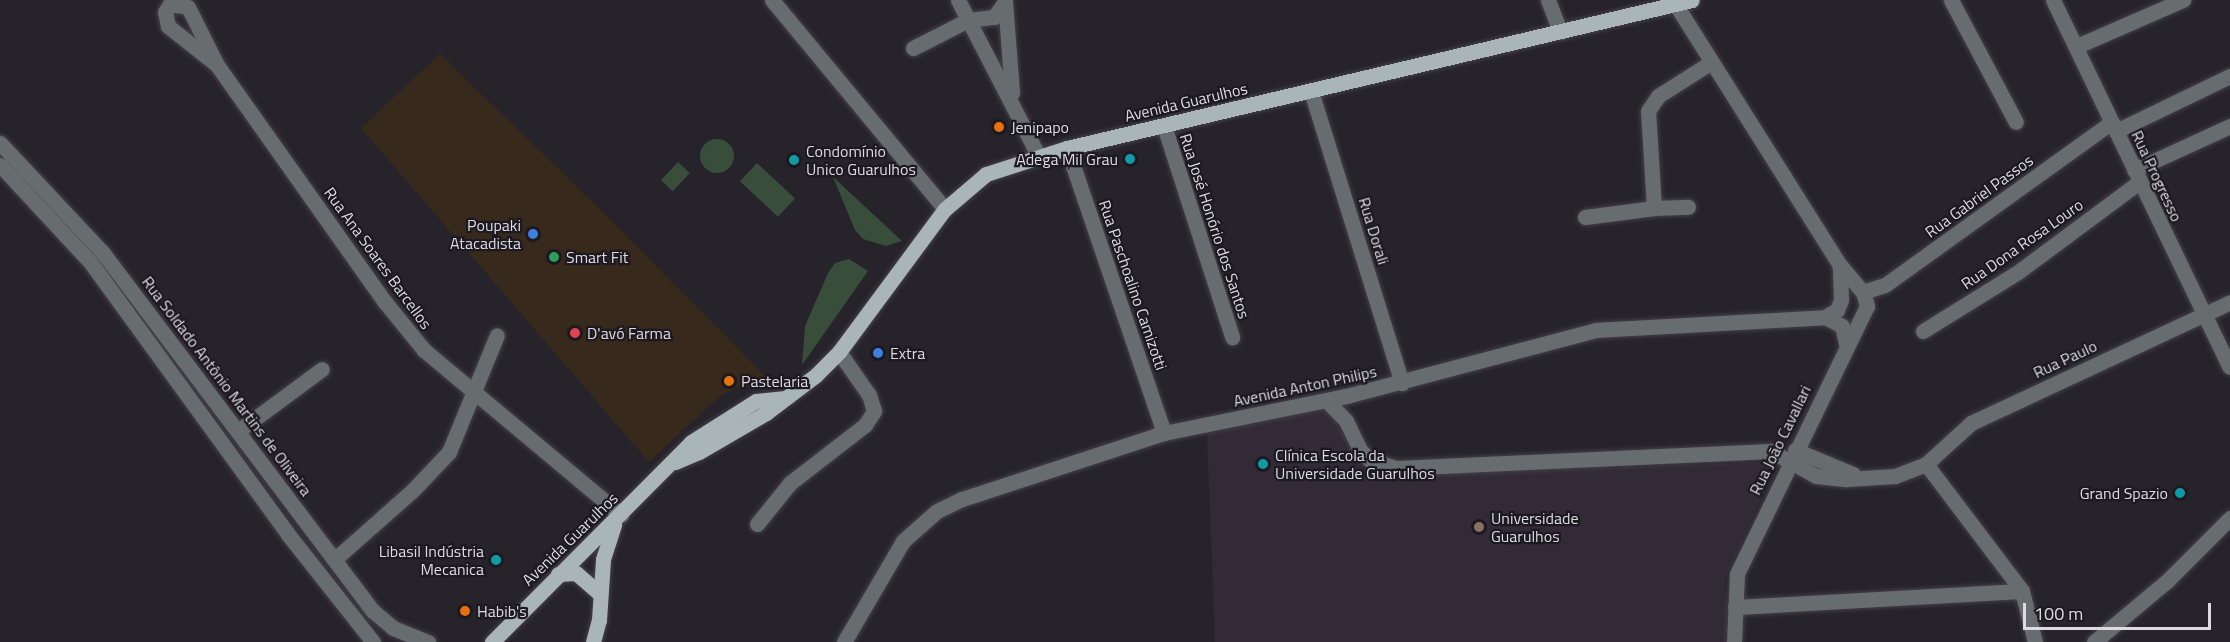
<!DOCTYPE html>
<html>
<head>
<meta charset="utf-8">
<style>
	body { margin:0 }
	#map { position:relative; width:2230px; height:642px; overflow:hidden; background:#27232a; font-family:"Titillium Web",sans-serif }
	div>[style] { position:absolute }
	.commercial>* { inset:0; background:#37291c }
	.built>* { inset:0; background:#322b37 }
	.green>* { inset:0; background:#384e3b; transform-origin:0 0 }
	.round { border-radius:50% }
	.roads { filter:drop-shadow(0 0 2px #444047) drop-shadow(0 0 2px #444047) }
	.minor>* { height:15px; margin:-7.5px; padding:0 7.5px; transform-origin:7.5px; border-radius:7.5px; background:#676d6e }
	.major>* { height:15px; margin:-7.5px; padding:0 7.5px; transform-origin:7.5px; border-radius:7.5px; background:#aab5b7 }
	.dots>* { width:16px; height:16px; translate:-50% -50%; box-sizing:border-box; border:3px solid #1d1921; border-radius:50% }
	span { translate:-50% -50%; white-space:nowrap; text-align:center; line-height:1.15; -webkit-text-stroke:4.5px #1d1921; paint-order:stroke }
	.street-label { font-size:16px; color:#dddbe0 }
	.poi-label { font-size:16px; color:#dddbe0 }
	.left { translate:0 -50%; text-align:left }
	.right { translate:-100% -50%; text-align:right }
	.scale { position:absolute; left:2023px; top:603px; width:188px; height:27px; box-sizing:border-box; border:3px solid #dddbe0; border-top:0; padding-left:8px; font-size:18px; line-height:21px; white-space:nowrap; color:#dddbe0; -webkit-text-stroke:4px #1d1921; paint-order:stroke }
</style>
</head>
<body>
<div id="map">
	<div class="commercial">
		<div style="clip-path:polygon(440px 54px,605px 214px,771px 382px,737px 387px,718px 398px,649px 462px,361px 128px)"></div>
	</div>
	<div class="built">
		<div style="clip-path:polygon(1328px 408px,1366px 476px,1778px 462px,1725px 578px,1727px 642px,1215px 642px,1207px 434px)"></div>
	</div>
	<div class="green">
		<div class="round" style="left:700px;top:139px;width:34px;height:34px"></div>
		<div style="left:678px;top:162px;width:16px;height:25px;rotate:43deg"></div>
		<div style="left:757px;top:163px;width:52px;height:25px;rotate:43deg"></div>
		<div style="clip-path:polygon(833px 177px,902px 241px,886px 246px,863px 239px,855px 230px)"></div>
		<div style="clip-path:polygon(849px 259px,868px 271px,802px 365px,805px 326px,828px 273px,835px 263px)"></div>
	</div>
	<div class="roads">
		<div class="minor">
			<div style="left:772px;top:0;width:271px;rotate:50.4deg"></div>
			<div style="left:958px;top:0;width:174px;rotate:62.7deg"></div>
			<div style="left:1548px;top:0;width:34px;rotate:69deg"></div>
			<div style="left:1951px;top:0;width:138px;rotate:62deg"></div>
			<div style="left:2053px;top:0;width:407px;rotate:64.3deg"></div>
			<div style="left:1005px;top:1px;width:92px;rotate:85.6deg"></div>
			<div style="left:1676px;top:5px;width:307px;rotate:57.8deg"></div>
			<div style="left:1840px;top:265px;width:35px;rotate:50deg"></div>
			<div style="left:1863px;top:292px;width:15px;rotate:74deg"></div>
			<div style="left:1867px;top:306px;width:298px;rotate:115.9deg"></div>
			<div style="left:1737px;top:574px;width:68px;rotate:92.5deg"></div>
			<div style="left:2077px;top:46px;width:116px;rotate:-23.5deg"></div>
			<div style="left:913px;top:48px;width:62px;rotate:-27deg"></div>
			<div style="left:968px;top:20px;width:26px;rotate:-7deg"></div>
			<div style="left:994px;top:17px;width:19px;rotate:-54deg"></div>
			<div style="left:217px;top:65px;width:63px;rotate:-141.5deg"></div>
			<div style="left:168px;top:26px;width:14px;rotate:-102deg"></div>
			<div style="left:165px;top:12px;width:9px;rotate:-58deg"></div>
			<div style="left:170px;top:4px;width:18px;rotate:9deg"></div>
			<div style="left:188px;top:7px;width:65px;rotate:63.4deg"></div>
			<div style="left:217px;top:65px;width:291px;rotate:54.7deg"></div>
			<div style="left:385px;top:302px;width:62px;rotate:50.9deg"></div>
			<div style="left:424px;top:350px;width:257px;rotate:39.9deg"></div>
			<div style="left:1311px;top:91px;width:306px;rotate:72.7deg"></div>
			<div style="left:1164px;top:126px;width:222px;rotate:72.1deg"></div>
			<div style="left:2116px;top:131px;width:127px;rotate:-25.8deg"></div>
			<div style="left:0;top:143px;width:151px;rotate:46.9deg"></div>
			<div style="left:103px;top:253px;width:448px;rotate:53deg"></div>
			<div style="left:373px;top:611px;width:26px;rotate:40deg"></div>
			<div style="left:393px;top:628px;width:38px;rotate:22deg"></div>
			<div style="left:1067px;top:148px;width:301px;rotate:71.2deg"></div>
			<div style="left:0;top:165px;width:134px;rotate:47.1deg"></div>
			<div style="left:91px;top:263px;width:334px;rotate:54deg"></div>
			<div style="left:287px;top:533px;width:139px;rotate:51.7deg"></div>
			<div style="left:2134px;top:170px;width:106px;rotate:-24.6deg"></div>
			<div style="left:1654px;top:208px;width:34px;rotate:-2deg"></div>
			<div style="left:1585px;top:217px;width:70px;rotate:-7.4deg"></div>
			<div style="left:1654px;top:208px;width:97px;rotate:-93.5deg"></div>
			<div style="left:1648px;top:111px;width:18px;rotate:-56deg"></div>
			<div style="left:1658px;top:96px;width:62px;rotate:-32.4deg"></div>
			<div style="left:1863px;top:292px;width:23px;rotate:-18deg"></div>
			<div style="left:1885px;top:285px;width:279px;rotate:-35.7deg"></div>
			<div style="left:1825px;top:317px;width:19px;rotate:28deg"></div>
			<div style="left:1842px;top:326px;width:18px;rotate:77deg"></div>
			<div style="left:1923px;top:331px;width:112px;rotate:-31.8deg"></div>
			<div style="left:2018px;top:272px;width:151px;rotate:-36.6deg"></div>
			<div style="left:1327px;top:401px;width:28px;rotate:46deg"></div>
			<div style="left:1346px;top:421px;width:32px;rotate:64deg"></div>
			<div style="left:1360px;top:450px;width:14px;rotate:45deg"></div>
			<div style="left:1370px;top:460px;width:27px;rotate:17deg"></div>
			<div style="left:1396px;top:468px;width:375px;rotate:-2.6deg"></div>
			<div style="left:1771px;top:451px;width:51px;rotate:29.1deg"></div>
			<div style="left:1816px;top:476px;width:31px;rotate:6deg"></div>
			<div style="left:1847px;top:479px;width:48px;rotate:-3.6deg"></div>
			<div style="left:1895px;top:476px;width:33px;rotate:-21deg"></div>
			<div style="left:1926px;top:464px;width:61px;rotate:-42.3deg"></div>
			<div style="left:1971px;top:423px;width:286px;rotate:-25deg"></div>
			<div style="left:238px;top:431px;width:104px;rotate:-36.4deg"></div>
			<div style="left:1795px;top:450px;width:63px;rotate:22.5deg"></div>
			<div style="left:1926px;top:464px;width:159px;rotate:52.9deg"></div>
			<div style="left:2022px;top:591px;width:53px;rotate:75.7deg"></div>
			<div style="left:757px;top:524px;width:53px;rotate:-51.2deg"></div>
			<div style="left:790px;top:483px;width:95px;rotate:-37.7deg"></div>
			<div style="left:865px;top:425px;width:17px;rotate:-57deg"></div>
			<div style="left:874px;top:411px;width:17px;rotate:-107deg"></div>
			<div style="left:869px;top:395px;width:52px;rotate:-124.9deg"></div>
			<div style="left:335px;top:559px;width:104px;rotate:-41.5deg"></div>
			<div style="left:413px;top:490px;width:52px;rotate:-46.5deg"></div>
			<div style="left:449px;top:452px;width:126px;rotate:-67.7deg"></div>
			<div style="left:1735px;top:607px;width:287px;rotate:-3.2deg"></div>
			<div style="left:844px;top:642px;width:117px;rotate:-59.7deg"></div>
			<div style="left:903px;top:541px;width:45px;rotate:-41.4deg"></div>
			<div style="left:937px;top:511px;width:28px;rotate:-26deg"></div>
			<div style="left:962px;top:499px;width:213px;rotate:-18.1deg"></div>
			<div style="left:1164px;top:433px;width:186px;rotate:-11.5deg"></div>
			<div style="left:1346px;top:396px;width:258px;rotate:-14.8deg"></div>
			<div style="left:1595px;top:330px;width:230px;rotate:-3.2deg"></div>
			<div style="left:1825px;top:317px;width:14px;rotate:-30deg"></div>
			<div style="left:1837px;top:310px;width:11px;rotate:-68deg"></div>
			<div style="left:1841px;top:300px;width:35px;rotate:-92deg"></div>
			<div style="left:2094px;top:642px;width:95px;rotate:-39.9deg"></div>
			<div style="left:2167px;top:581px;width:89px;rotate:-45deg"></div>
		</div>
		<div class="major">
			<div style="left:675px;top:462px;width:26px;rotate:-23deg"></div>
			<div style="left:699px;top:452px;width:78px;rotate:-30.2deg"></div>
			<div style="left:766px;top:413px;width:63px;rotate:-37.2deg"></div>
			<div style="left:816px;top:375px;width:33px;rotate:-45deg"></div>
			<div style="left:839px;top:352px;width:178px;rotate:-53.5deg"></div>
			<div style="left:945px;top:209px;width:54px;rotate:-40.5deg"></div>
			<div style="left:986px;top:174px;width:85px;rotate:-17.8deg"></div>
			<div style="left:1067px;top:148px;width:642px;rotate:-13.32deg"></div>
			<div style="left:558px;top:574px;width:18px;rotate:-3deg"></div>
			<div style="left:576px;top:573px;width:29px;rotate:41deg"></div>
			<div style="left:492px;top:642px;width:282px;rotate:-45.1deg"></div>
			<div style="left:691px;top:442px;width:77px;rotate:-32.2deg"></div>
			<div style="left:756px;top:401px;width:27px;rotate:-6deg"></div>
			<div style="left:593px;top:642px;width:23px;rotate:-75deg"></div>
			<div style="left:599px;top:620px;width:61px;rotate:-86.2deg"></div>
			<div style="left:603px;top:559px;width:36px;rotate:-72deg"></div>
		</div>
	</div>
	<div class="dots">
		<div style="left:999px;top:127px;background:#e8710a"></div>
		<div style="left:1130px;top:159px;background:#0f9aa8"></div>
		<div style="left:794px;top:160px;background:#0f9aa8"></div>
		<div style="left:533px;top:234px;background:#3f7fe0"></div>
		<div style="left:554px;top:257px;background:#2e9e5b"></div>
		<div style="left:575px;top:333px;background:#e0444e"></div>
		<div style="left:878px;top:353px;background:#3f7fe0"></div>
		<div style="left:729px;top:381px;background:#e8710a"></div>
		<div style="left:1263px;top:464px;background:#0f9aa8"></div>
		<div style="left:2180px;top:493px;background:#0f9aa8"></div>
		<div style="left:1479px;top:527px;background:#8d6e63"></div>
		<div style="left:496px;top:560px;background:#0f9aa8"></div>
		<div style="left:465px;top:611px;background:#e8710a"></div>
	</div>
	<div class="street-label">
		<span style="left:1186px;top:102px;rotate:-13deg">Avenida Guarulhos</span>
		<span style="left:2157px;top:176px;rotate:65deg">Rua Progresso</span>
		<span style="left:1979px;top:196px;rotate:-36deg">Rua Gabriel Passos</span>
		<span style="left:1215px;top:226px;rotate:72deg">Rua José Honório dos Santos</span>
		<span style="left:1374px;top:231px;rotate:73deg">Rua Dorali</span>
		<span style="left:2022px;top:244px;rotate:-35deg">Rua Dona Rosa Louro</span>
		<span style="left:378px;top:258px;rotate:54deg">Rua Ana Soares Barcellos</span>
		<span style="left:1133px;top:285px;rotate:71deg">Rua Paschoalino Camizotti</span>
		<span style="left:2065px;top:359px;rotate:-25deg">Rua Paulo</span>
		<span style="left:227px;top:386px;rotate:53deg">Rua Soldado Antônio Martins de Oliveira</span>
		<span style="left:1305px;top:386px;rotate:-12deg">Avenida Anton Philips</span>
		<span style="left:1780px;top:440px;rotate:-64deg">Rua João Cavallari</span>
		<span style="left:570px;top:539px;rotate:-44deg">Avenida Guarulhos</span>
	</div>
	<div class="poi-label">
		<span class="left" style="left:1011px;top:127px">Jenipapo</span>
		<span class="left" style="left:806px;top:160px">Condomínio<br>Unico Guarulhos</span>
		<span class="right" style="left:1118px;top:159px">Adega Mil Grau</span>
		<span class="right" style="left:521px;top:234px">Poupaki<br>Atacadista</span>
		<span class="left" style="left:566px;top:257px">Smart Fit</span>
		<span class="left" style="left:587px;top:333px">D'avó Farma</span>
		<span class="left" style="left:890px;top:353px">Extra</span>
		<span class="left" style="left:741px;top:381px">Pastelaria</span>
		<span class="left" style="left:1275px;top:464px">Clínica Escola da<br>Universidade Guarulhos</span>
		<span class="right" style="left:2168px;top:493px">Grand Spazio</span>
		<span class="left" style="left:1491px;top:527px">Universidade<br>Guarulhos</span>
		<span class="right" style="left:484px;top:560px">Libasil Indústria<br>Mecanica</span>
		<span class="left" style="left:477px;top:611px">Habib's</span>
	</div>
	<div class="scale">100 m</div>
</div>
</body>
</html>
